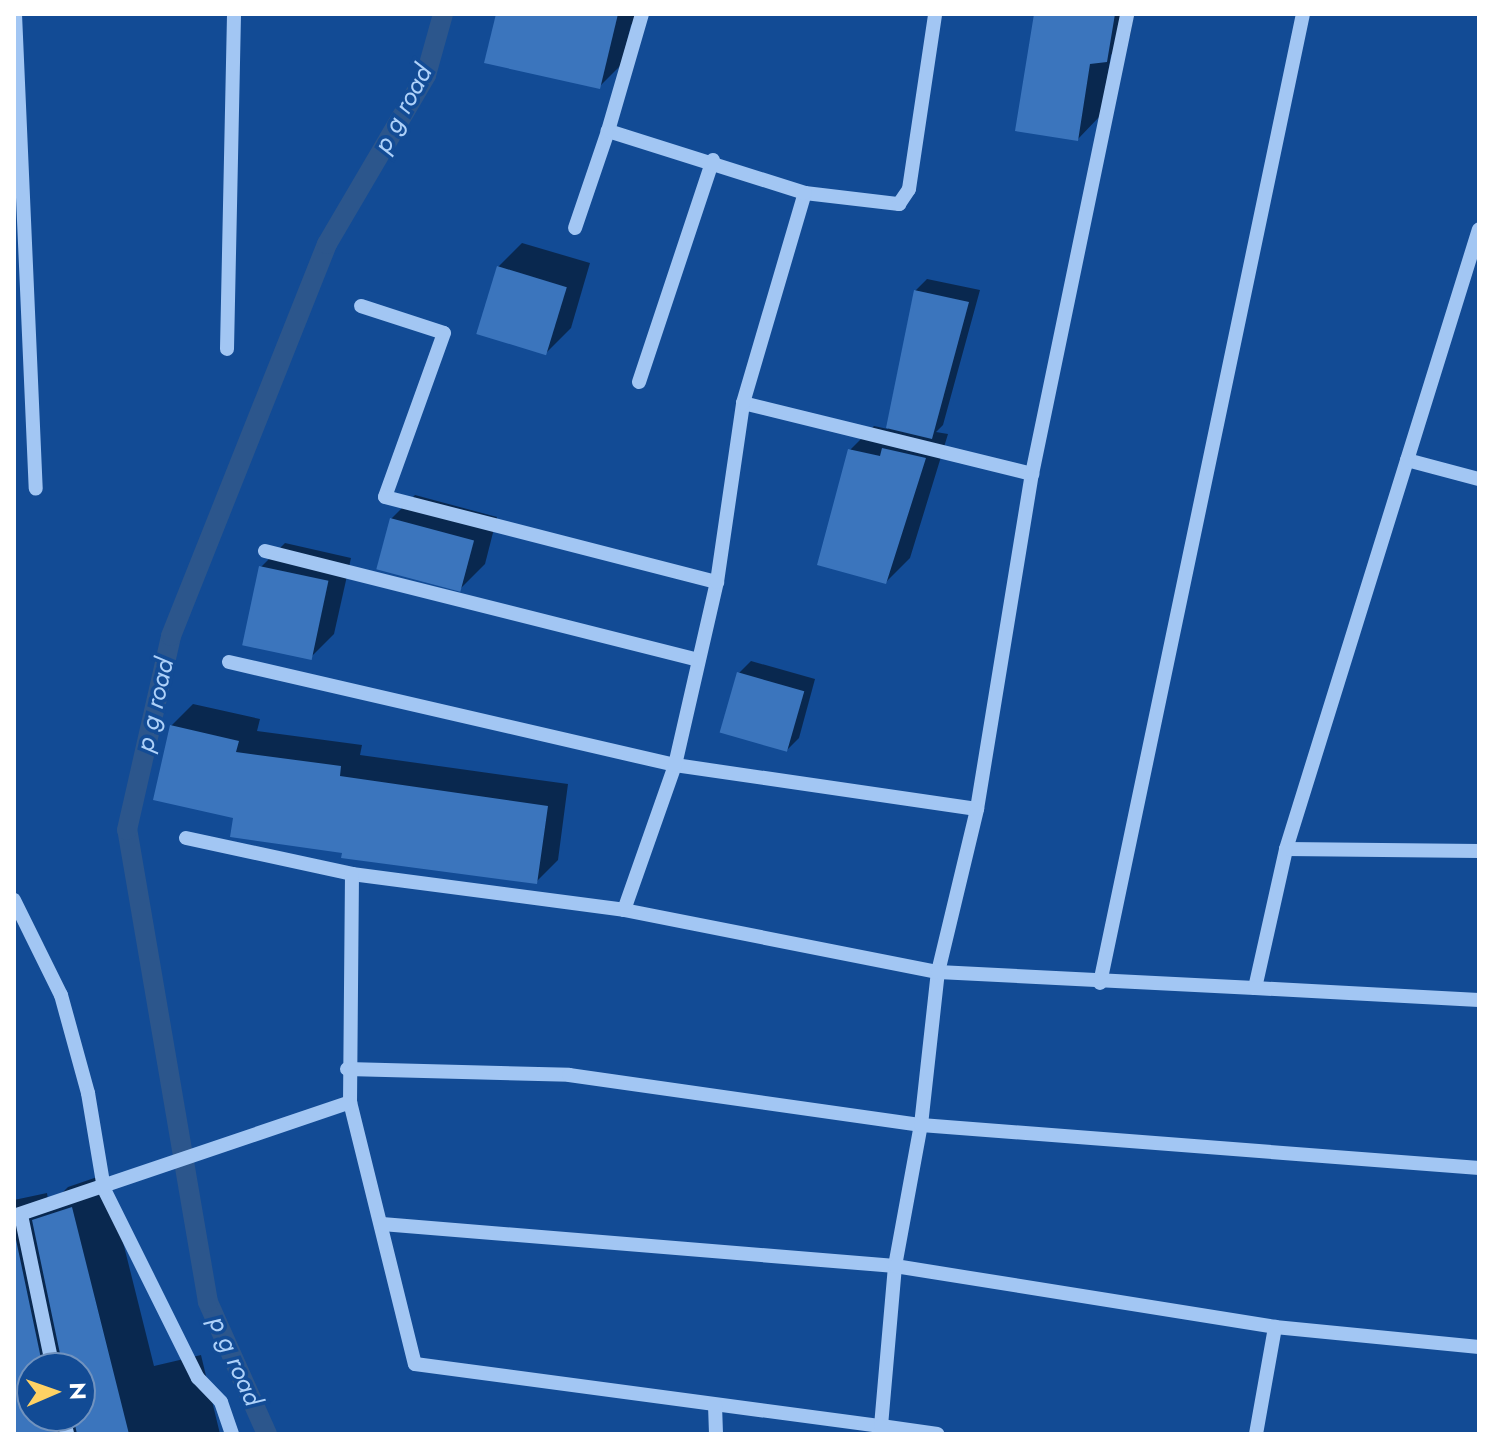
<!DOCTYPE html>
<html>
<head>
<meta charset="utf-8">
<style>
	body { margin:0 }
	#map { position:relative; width:1493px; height:1448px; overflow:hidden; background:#124b95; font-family:Jost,sans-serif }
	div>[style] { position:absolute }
	.shadow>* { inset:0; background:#0007 }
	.stream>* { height:20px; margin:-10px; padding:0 10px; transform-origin:10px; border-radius:10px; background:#2c568c }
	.building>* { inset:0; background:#3b75bd; transform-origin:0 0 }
	.minor>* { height:14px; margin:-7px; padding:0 7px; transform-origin:7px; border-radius:7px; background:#a2c6f3 }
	span { translate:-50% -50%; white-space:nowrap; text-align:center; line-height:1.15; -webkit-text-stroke:7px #124b95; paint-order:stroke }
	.water-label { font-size:26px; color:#aed1f9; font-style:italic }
	.frame { position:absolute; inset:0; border:16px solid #fff; pointer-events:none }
	.north { position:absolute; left:16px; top:1352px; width:80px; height:80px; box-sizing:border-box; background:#124b95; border:2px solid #7193bf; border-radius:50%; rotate:88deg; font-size:22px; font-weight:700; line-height:32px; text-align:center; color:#fff }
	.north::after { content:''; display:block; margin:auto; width:28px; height:36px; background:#ffd264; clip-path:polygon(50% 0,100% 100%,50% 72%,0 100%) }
</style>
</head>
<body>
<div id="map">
	<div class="shadow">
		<div style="clip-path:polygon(497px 14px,642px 14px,631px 25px,621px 65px,599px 87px)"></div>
		<div style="clip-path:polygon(1036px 14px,1134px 14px,1130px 36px,1111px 55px,1101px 115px,1078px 139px)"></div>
		<div style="clip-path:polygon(522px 243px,590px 263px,571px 328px,547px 352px,498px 267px)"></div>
		<div style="clip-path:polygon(927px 279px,980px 290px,943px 425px,936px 432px,948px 434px,910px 558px,886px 582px,850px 450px,874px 426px,888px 429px,915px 291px)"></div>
		<div style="clip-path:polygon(415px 495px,497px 517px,485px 564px,461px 588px,391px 519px)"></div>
		<div style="clip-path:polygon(285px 543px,351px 558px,334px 634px,310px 658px,261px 567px)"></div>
		<div style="clip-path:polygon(751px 661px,815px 679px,799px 738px,787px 750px,739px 673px)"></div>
		<div style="clip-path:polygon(193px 704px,260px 719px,257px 731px,362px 745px,360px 755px,568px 784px,558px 860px,536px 882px,344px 851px,235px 816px,171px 726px)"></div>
		<div style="clip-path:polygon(evenodd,106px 1174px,154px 1366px,201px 1355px,220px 1434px,14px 1434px,14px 1200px,47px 1193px,49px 1206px,68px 1187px,106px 1174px,32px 1368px,80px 1368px,80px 1416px,32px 1416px,32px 1368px)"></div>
	</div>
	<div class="stream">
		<div style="left:267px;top:1434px;width:145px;rotate:-114.1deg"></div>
		<div style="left:208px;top:1302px;width:479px;rotate:-99.7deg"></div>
		<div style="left:127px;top:830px;width:199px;rotate:-77.2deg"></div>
		<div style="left:171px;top:636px;width:422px;rotate:-68.3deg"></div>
		<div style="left:327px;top:244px;width:196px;rotate:-59.6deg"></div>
		<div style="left:426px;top:75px;width:63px;rotate:-74.4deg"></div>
	</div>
	<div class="building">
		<div style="clip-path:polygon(496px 14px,618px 14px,600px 89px,484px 63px)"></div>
		<div style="clip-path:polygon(1034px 14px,1115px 14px,1107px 62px,1090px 64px,1078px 141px,1015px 131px)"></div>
		<div style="left:497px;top:266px;width:73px;height:71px;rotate:17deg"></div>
		<div style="clip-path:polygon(914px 290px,969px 302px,932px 439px,886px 428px)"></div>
		<div style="clip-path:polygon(882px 448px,926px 458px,886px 584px,817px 565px,848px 449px,880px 456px)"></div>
		<div style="left:390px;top:518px;width:87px;height:53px;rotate:15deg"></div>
		<div style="left:259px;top:566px;width:71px;height:81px;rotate:12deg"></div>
		<div style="left:737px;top:672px;width:70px;height:63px;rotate:16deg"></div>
		<div style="clip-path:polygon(170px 725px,239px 741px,236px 752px,341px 766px,340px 776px,548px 806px,537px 884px,341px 858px,342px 853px,230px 837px,233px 818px,153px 800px)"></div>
		<div style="clip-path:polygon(72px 1207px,129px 1434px,77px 1434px,73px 1416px,80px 1416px,80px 1368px,63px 1368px,32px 1220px)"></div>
		<div style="clip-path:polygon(14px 1230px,43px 1368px,32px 1368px,32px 1416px,53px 1416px,57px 1434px,14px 1434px)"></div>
	</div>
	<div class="minor">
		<div style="left:15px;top:14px;width:475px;rotate:87.5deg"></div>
		<div style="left:805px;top:193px;width:95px;rotate:6.7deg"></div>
		<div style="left:899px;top:204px;width:18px;rotate:-56deg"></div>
		<div style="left:909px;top:189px;width:177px;rotate:-81.5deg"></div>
		<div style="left:575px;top:228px;width:102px;rotate:-71.2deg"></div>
		<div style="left:361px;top:306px;width:87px;rotate:18deg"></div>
		<div style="left:444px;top:333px;width:174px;rotate:109.8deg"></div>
		<div style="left:385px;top:497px;width:343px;rotate:14.4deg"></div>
		<div style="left:227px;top:349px;width:335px;rotate:-88.8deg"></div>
		<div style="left:639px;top:382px;width:234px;rotate:-71.6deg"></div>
		<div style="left:743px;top:403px;width:298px;rotate:13.8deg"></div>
		<div style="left:1407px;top:460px;width:74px;rotate:14.8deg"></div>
		<div style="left:265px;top:551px;width:444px;rotate:14.1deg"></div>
		<div style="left:229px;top:662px;width:458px;rotate:13deg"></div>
		<div style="left:675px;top:765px;width:305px;rotate:8.3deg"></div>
		<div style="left:186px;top:838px;width:170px;rotate:12.2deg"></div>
		<div style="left:352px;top:874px;width:274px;rotate:7.5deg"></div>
		<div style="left:624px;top:910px;width:320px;rotate:11.2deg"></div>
		<div style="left:938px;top:972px;width:168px;rotate:-76.5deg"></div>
		<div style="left:977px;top:809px;width:339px;rotate:-80.7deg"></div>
		<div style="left:1032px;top:474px;width:470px;rotate:-78.3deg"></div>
		<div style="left:1286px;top:849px;width:193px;rotate:0.6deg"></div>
		<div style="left:352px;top:874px;width:228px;rotate:90.5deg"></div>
		<div style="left:350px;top:1102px;width:270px;rotate:76.1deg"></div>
		<div style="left:415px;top:1364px;width:470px;rotate:7.6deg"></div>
		<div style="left:881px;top:1426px;width:161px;rotate:-85deg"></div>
		<div style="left:895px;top:1266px;width:143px;rotate:-79.6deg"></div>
		<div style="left:921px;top:1125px;width:154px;rotate:-83.7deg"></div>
		<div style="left:938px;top:972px;width:317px;rotate:2.9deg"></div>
		<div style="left:1255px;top:988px;width:142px;rotate:-77.4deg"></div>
		<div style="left:1286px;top:849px;width:649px;rotate:-72.71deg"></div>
		<div style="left:14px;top:900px;width:106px;rotate:63.7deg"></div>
		<div style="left:61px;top:995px;width:102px;rotate:74.6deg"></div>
		<div style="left:88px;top:1093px;width:97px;rotate:80.5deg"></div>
		<div style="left:104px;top:1189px;width:211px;rotate:63.6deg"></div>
		<div style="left:198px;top:1378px;width:33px;rotate:46deg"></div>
		<div style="left:221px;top:1402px;width:34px;rotate:71deg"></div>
		<div style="left:624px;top:910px;width:154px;rotate:-70.6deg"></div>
		<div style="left:675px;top:765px;width:188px;rotate:-77.1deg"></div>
		<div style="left:717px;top:582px;width:181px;rotate:-81.7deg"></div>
		<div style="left:743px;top:403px;width:219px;rotate:-73.6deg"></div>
		<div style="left:805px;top:193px;width:207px;rotate:-162.5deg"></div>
		<div style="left:608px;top:131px;width:122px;rotate:-73.8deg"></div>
		<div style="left:1100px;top:983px;width:990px;rotate:-78.17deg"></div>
		<div style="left:1255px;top:988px;width:224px;rotate:3.1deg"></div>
		<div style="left:347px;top:1069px;width:222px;rotate:1.5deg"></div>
		<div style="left:569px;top:1075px;width:356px;rotate:8.1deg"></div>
		<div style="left:921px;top:1125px;width:560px;rotate:4.41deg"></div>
		<div style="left:21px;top:1215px;width:156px;rotate:78.2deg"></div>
		<div style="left:14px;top:1216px;width:355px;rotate:-18.7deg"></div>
		<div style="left:382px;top:1224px;width:515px;rotate:4.68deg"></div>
		<div style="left:895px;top:1266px;width:385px;rotate:9.1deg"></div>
		<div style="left:1275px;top:1327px;width:205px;rotate:5.6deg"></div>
		<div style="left:715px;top:1405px;width:29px;rotate:88deg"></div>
		<div style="left:63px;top:1416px;width:18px;rotate:77deg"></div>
		<div style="left:881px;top:1426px;width:57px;rotate:8.1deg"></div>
		<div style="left:1256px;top:1434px;width:109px;rotate:-79.9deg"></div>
	</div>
	<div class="water-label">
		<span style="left:403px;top:109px;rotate:-62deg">p g road</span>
		<span style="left:155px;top:705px;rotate:-77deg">p g road</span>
		<span style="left:235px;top:1361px;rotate:66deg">p g road</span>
	</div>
	<div class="frame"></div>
	<div class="north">N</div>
</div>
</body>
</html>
